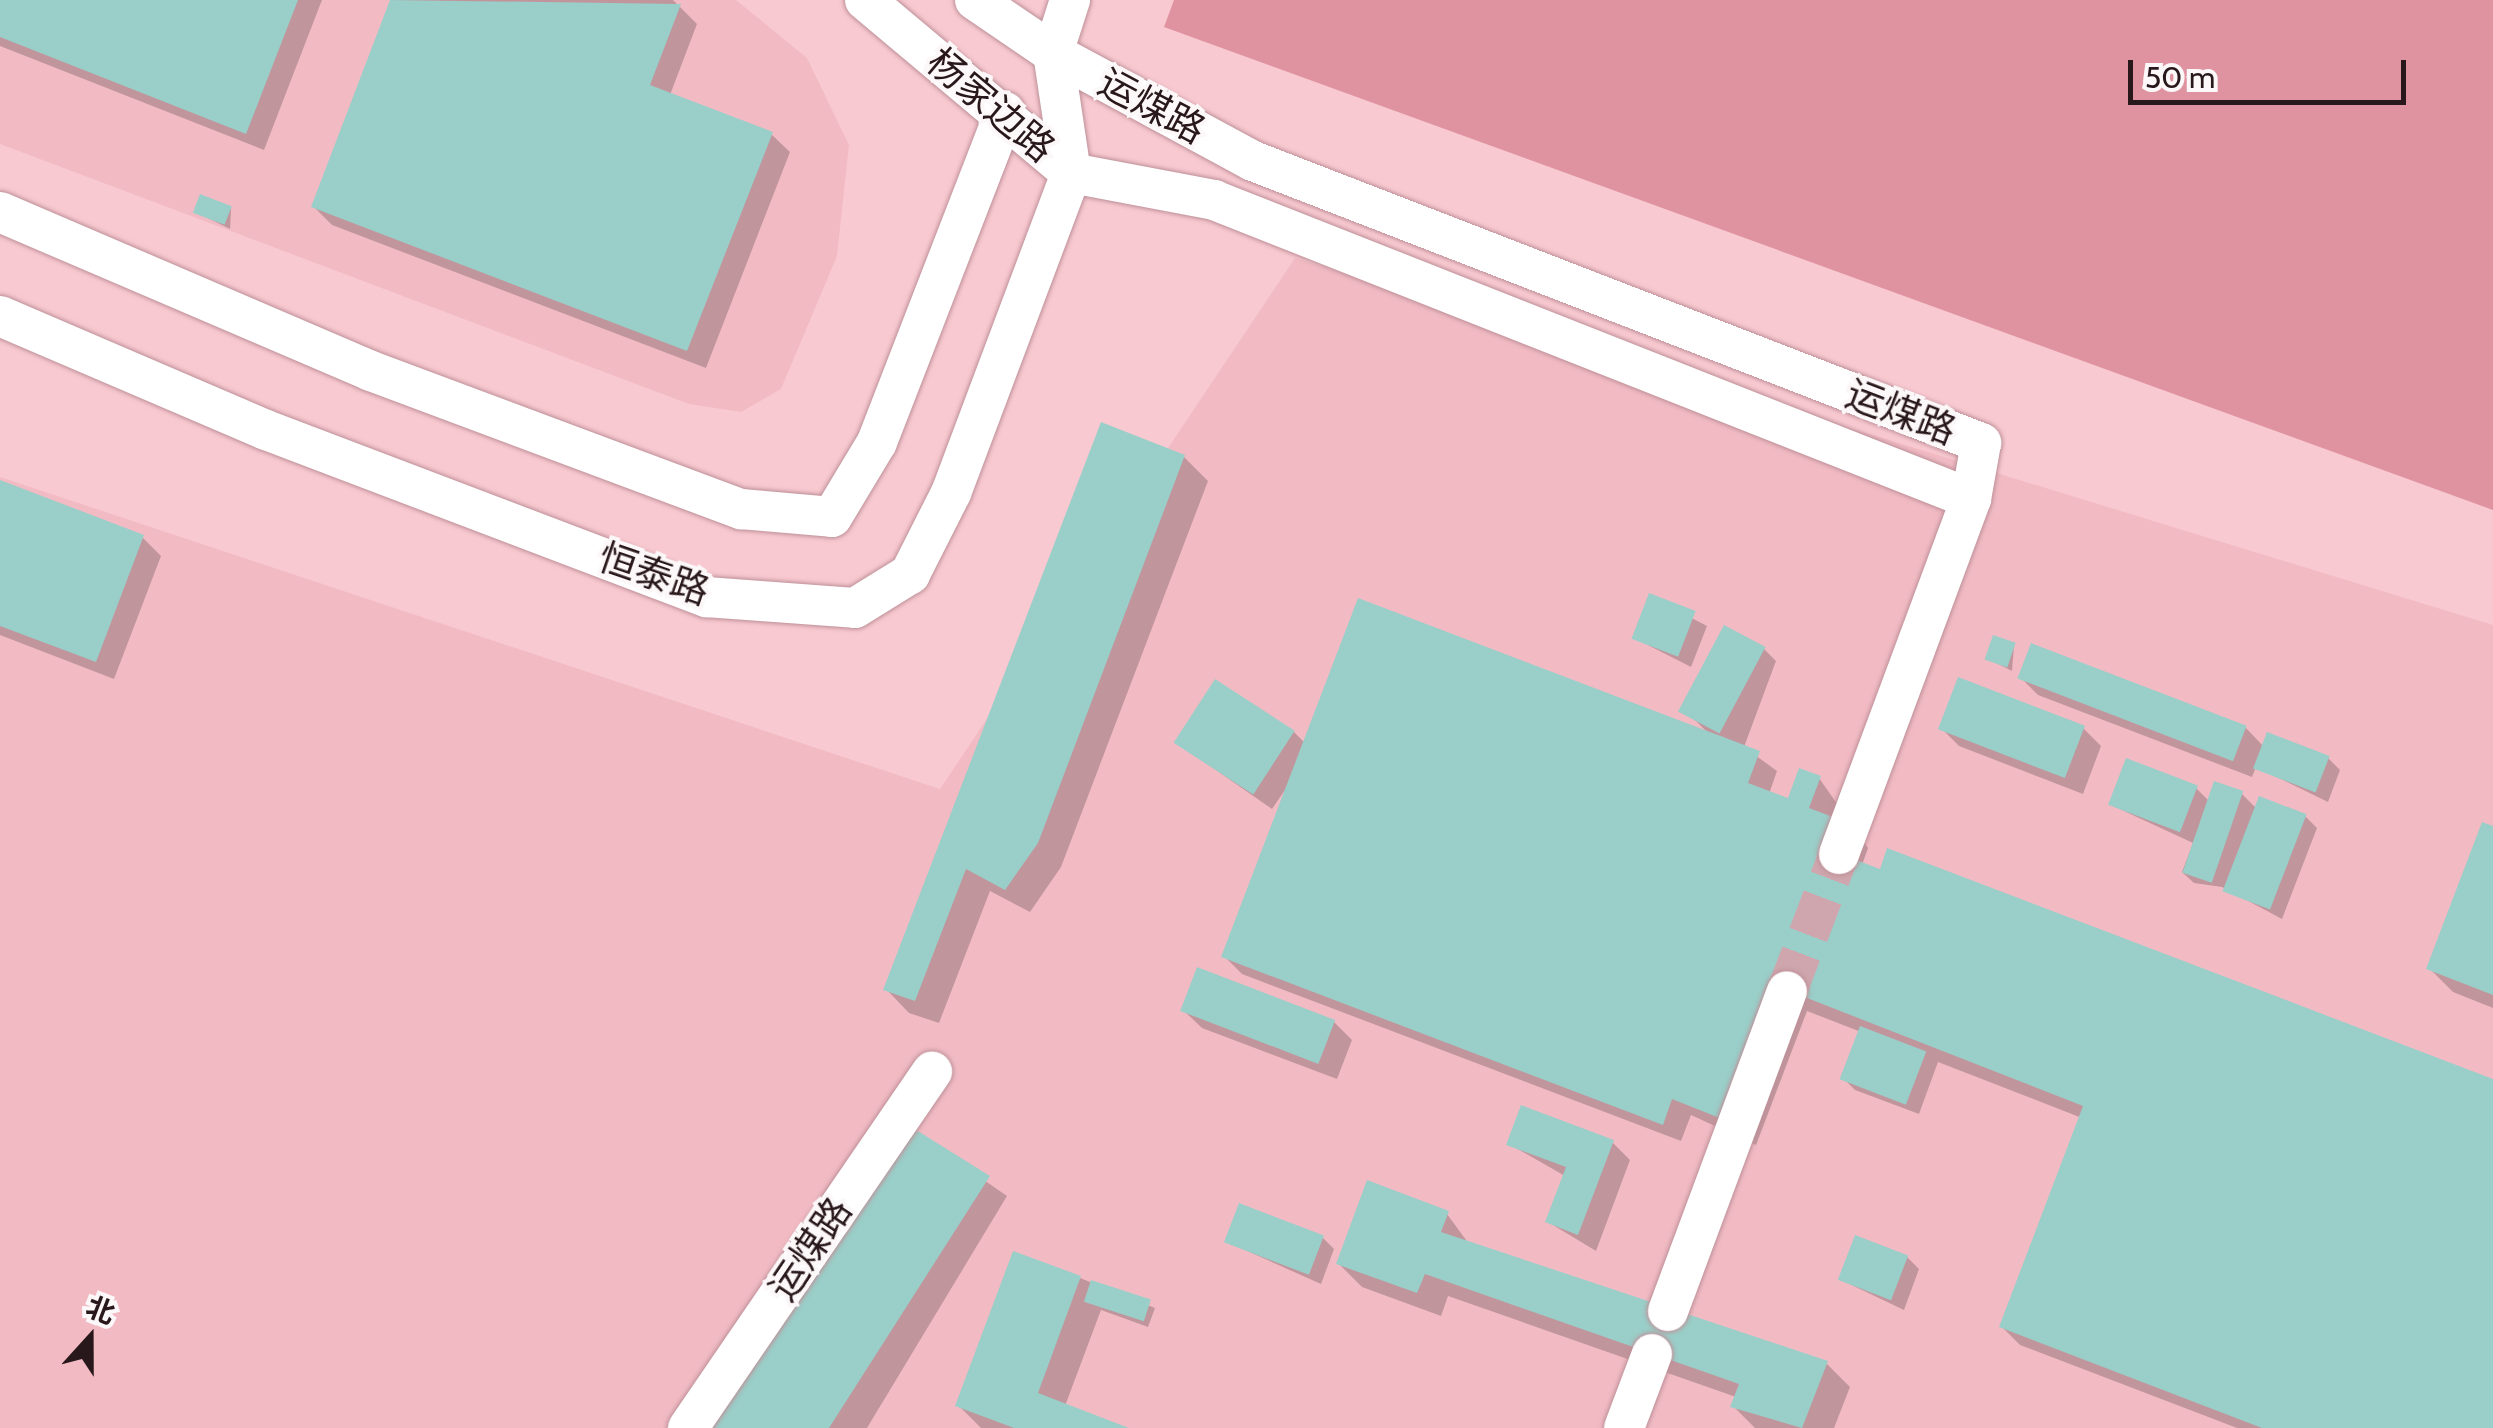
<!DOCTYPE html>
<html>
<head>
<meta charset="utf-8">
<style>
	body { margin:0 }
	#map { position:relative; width:2493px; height:1428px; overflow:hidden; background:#f9c9d1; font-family:Cabin,"Noto Sans SC",sans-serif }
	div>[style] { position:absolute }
	.built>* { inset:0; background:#f2bbc4 }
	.green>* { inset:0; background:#df93a1 }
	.shadow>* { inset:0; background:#0003 }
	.building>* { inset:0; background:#9acec8; transform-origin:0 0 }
	.minor-tunnel>* { height:40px; margin-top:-20px; transform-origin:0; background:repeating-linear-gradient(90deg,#cfa6ad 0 40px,transparent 0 60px) }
	.roads { filter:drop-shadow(0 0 2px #bd9098) drop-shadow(0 0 2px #bd9098) }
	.minor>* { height:40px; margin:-20px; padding:0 20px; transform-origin:20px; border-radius:20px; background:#fff }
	span { translate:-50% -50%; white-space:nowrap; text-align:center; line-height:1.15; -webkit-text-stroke:8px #fcf7f8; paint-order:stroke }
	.street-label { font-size:38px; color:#29181b }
	.north { position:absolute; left:40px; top:1288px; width:100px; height:100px; -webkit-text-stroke:8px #fcf7f8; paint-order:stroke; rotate:21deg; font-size:28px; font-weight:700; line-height:40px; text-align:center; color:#29181b }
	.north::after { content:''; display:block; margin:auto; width:35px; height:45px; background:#29181b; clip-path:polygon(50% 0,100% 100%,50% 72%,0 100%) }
	.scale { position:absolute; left:2128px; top:60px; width:278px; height:45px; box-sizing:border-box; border:5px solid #29181b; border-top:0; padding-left:12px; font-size:30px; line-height:35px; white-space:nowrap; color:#29181b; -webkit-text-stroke:8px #fcf7f8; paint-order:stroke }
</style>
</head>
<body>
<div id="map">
	<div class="built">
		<div style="clip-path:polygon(0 0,736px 0,807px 58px,849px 145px,837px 256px,781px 389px,741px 412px,689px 404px,0 144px)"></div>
		<div style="clip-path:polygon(1295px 258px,2493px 625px,2493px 1428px,0 1428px,0 477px,940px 789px)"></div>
	</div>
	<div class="green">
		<div style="clip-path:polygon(1174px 0,2493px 0,2493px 510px,1164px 27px)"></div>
	</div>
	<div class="shadow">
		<div style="clip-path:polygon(0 0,322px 0,264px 150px,0 46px)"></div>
		<div style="clip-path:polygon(392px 0,673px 0,697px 24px,670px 95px,771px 134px,790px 152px,706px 368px,332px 225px,314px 207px)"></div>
		<div style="clip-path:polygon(231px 209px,230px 229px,196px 212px)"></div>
		<div style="clip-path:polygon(1184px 457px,1208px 481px,1061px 867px,1030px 912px,990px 891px,939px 1023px,909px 1013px,886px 989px)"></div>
		<div style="clip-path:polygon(0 483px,143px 538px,161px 556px,114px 679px,0 635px)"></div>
		<div style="clip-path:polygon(1650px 596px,1707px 626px,1691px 667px,1634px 638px)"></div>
		<div style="clip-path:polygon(2014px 646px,2012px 671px,1986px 658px)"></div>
		<div style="clip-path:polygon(1764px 649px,1776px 661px,1744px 747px,1777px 771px,1769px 794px,1789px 801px,1819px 778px,1868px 848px,1862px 865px,2493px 1082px,2493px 1428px,2237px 1428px,2020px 1345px,2002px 1327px,2082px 1118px,1938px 1062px,1919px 1114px,1855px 1090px,1843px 1078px,1861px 1032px,1807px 1011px,1756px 1145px,1691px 1115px,1681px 1141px,1242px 974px,1224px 956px,1285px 790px,1272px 809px,1177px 743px,1294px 732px,1305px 743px,1710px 735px,1692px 717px)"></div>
		<div style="clip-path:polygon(2020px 677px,2246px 728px,2264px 747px,2328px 758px,2340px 770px,2328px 802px,2256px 767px,2252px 777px,2038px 695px)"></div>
		<div style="clip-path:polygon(1941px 728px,2083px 728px,2101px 746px,2083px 794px,1959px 746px)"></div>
		<div style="clip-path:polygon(2196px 788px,2209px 801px,2242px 794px,2257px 809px,2305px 816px,2317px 828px,2282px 919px,2222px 887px,2194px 883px,2182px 872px,2193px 843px,2111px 805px)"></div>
		<div style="clip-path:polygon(2493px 829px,2493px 1008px,2453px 992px,2429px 968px)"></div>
		<div style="clip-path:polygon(1183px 1010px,1334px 1022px,1352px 1040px,1337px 1079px,1202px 1028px)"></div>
		<div style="clip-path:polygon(906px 1126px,1007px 1196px,867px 1428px,711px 1428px)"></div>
		<div style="clip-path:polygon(1612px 1142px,1630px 1160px,1596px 1251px,1548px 1222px,1565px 1176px,1509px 1144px)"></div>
		<div style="clip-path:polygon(1447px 1214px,1469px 1244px,1826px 1363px,1850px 1387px,1834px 1428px,1755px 1428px,1733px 1406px,1736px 1397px,1448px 1296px,1441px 1316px,1362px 1287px,1338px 1263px)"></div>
		<div style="clip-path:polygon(1322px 1237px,1334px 1249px,1321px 1284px,1227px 1242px)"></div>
		<div style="clip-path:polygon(1907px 1257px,1919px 1269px,1904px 1310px,1841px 1280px)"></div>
		<div style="clip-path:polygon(1080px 1278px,1155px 1308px,1148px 1327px,1101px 1310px,1065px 1406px,1123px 1428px,981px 1428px,958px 1405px)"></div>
	</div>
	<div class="building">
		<div style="clip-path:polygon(0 0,298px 0,246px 134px,0 37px)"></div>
		<div style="clip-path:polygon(390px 0,681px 4px,650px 85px,773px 132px,687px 351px,311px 207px)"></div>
		<div style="left:200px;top:194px;width:34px;height:20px;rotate:21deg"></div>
		<div style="clip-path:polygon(1101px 422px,1185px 455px,1038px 843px,1005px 890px,966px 869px,915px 1001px,883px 990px)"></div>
		<div style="clip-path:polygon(0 480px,144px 535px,96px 662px,0 626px)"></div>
		<div style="left:1649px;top:593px;width:50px;height:49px;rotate:21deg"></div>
		<div style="clip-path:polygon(1358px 598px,1760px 751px,1748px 783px,1788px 798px,1799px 768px,1821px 776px,1809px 808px,1846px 822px,1835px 852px,1880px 869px,1887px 848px,2493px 1079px,2493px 1428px,2262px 1428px,1999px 1327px,2083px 1106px,1784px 989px,1732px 1123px,1672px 1099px,1663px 1125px,1221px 957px)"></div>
		<div style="left:1724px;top:625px;width:47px;height:98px;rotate:28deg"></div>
		<div style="left:1993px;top:635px;width:24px;height:26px;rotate:19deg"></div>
		<div style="left:2031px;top:643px;width:231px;height:38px;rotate:21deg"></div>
		<div style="left:1958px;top:677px;width:136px;height:56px;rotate:21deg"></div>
		<div style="left:1215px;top:679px;width:95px;height:76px;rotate:33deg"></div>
		<div style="left:2267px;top:732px;width:67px;height:39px;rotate:21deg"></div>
		<div style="left:2126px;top:758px;width:77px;height:50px;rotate:21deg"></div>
		<div style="left:2214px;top:781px;width:31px;height:97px;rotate:19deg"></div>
		<div style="left:2259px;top:796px;width:51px;height:102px;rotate:21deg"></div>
		<div style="clip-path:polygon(2482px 822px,2493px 826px,2493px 995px,2426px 969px)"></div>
		<div style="left:1197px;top:967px;width:148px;height:47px;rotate:21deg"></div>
		<div style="left:1860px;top:1026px;width:71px;height:57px;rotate:21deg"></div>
		<div style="clip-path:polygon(1521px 1105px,1614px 1140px,1578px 1235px,1545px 1222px,1566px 1167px,1506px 1145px)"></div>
		<div style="clip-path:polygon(905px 1123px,990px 1176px,829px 1428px,708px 1428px)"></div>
		<div style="clip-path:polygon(1367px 1180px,1449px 1211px,1441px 1232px,1828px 1361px,1802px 1428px,1730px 1407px,1739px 1384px,1425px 1274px,1417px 1293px,1336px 1264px)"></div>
		<div style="left:1239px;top:1203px;width:91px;height:42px;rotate:21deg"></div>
		<div style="left:1855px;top:1235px;width:57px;height:48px;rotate:21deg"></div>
		<div style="clip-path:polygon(1013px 1251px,1081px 1276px,1038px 1393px,1129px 1428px,1014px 1428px,955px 1406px)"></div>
		<div style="left:1091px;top:1280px;width:63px;height:23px;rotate:18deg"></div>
	</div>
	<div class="minor-tunnel">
		<div style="left:1787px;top:991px;width:147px;rotate:-69.2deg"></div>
	</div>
	<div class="roads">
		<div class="minor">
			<div style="left:865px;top:0;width:269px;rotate:40deg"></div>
			<div style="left:975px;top:0;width:94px;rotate:34.2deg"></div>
			<div style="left:1053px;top:53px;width:227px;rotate:28.4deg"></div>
			<div style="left:1253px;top:161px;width:781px;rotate:21.17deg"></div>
			<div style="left:1981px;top:443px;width:57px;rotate:100.1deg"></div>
			<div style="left:1971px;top:499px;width:814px;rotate:-158.45deg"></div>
			<div style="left:1214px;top:200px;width:146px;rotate:-169.3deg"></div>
			<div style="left:0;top:212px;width:404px;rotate:23.2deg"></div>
			<div style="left:371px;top:371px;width:395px;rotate:20.5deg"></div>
			<div style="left:741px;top:509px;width:91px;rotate:5deg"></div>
			<div style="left:832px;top:517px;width:87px;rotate:-59deg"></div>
			<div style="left:877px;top:442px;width:354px;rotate:-68.8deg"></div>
			<div style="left:0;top:316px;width:289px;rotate:23.2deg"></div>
			<div style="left:266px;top:430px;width:471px;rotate:20.8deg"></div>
			<div style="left:706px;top:597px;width:149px;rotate:4.2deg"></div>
			<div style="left:855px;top:608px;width:65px;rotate:-31.7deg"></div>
			<div style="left:910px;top:574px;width:91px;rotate:-63.2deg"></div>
			<div style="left:951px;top:493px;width:342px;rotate:-69.4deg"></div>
			<div style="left:1071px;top:173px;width:121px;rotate:-98.5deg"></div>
			<div style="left:1053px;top:53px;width:56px;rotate:-72.2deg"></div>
			<div style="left:1839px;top:854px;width:379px;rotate:-69.6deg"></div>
			<div style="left:1668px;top:1311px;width:341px;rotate:-69.6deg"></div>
			<div style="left:688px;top:1428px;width:432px;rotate:-55.6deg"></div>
			<div style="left:1624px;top:1428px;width:79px;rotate:-69.3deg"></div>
		</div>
	</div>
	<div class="street-label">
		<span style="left:991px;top:105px;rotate:40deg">杨家边路</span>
		<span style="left:1152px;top:106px;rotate:28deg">运煤路</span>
		<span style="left:1901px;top:412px;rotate:21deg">运煤路</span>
		<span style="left:654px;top:574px;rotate:19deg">恒泰路</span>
		<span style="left:810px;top:1249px;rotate:-56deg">运煤路</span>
	</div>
	<div class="north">北</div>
	<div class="scale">50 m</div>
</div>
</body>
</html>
